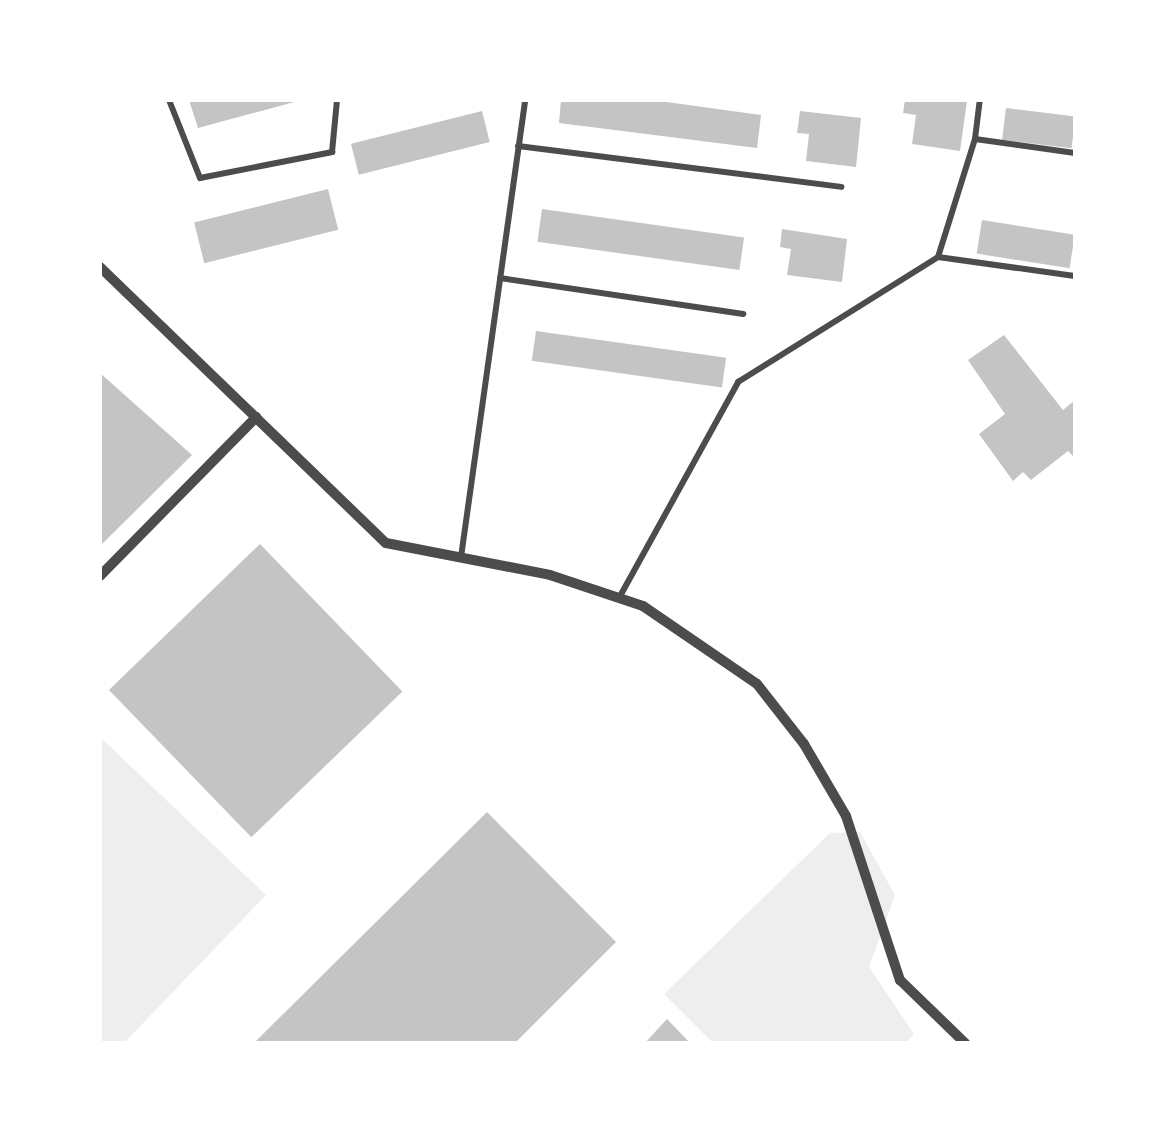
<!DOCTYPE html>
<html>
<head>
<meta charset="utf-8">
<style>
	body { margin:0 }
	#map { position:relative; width:1175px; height:1143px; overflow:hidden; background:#fff; font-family:Lato,sans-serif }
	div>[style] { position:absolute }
	.green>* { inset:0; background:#eee }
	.building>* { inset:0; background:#c4c4c4; transform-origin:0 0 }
	.service>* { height:6px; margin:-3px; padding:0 3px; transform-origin:3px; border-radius:3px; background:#4c4c4c }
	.minor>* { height:10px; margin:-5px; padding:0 5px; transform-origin:5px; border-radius:5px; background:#4c4c4c }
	span { translate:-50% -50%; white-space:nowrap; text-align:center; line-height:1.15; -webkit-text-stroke:10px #fff; paint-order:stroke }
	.frame { position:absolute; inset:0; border:102px solid #fff; pointer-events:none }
</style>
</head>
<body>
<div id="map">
	<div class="green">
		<div style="clip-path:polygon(100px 737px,266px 895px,124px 1043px,100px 1043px)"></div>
		<div style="clip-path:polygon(860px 832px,895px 895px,869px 967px,914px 1034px,906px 1043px,713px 1043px,664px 994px,830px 833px)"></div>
	</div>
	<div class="building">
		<div style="clip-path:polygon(189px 100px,298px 100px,298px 101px,198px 128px)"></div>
		<div style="clip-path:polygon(561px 100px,652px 100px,761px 115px,757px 148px,559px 123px)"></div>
		<div style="clip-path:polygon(905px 100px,967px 101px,960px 151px,912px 144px,916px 115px,903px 113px)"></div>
		<div style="left:1006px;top:108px;width:70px;height:32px;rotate:7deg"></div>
		<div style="left:482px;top:111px;width:32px;height:135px;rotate:76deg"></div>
		<div style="clip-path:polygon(800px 111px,861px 118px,856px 167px,806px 161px,809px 134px,797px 133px)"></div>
		<div style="left:328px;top:189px;width:42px;height:138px;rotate:76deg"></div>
		<div style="left:542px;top:209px;width:204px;height:33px;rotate:8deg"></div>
		<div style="left:982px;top:220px;width:94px;height:34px;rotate:9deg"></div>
		<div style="clip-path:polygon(782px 229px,847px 239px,842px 282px,787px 275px,791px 249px,780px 247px)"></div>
		<div style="left:536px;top:331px;width:192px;height:30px;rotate:8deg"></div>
		<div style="clip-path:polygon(1004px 335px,1063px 410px,1075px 400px,1075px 458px,1068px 451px,1031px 480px,1023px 472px,1013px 481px,979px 434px,1005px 414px,968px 360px)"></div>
		<div style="clip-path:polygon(100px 373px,192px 455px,100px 546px)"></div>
		<div style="left:260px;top:544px;width:205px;height:210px;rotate:46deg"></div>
		<div style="clip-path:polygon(487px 812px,616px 942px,515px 1043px,254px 1043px)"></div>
		<div style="clip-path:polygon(667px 1019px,690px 1043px,645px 1043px)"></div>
	</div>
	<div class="service">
		<div style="left:169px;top:100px;width:84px;rotate:68.3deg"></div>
		<div style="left:200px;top:178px;width:135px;rotate:-11.1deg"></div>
		<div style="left:332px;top:152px;width:52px;rotate:-84.5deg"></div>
		<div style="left:975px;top:139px;width:39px;rotate:-83deg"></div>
		<div style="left:518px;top:146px;width:326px;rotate:7.2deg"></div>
		<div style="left:938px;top:257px;width:124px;rotate:-72.6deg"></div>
		<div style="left:975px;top:139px;width:101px;rotate:8deg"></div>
		<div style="left:500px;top:278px;width:246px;rotate:8.4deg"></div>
		<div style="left:461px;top:557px;width:461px;rotate:-82deg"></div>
		<div style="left:619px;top:598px;width:247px;rotate:-61.1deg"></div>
		<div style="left:738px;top:382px;width:236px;rotate:-32deg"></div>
		<div style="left:938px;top:257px;width:138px;rotate:7.9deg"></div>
	</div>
	<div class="minor">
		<div style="left:100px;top:267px;width:397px;rotate:44deg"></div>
		<div style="left:386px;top:543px;width:167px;rotate:11deg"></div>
		<div style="left:550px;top:575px;width:98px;rotate:18.4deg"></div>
		<div style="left:643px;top:606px;width:138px;rotate:34.4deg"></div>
		<div style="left:757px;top:684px;width:76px;rotate:51.9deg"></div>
		<div style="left:804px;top:744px;width:83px;rotate:59.7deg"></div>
		<div style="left:846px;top:816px;width:173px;rotate:71.8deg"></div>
		<div style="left:900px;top:980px;width:91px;rotate:44.1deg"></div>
		<div style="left:100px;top:576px;width:223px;rotate:-45.5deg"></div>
	</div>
	<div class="frame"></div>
</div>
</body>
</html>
